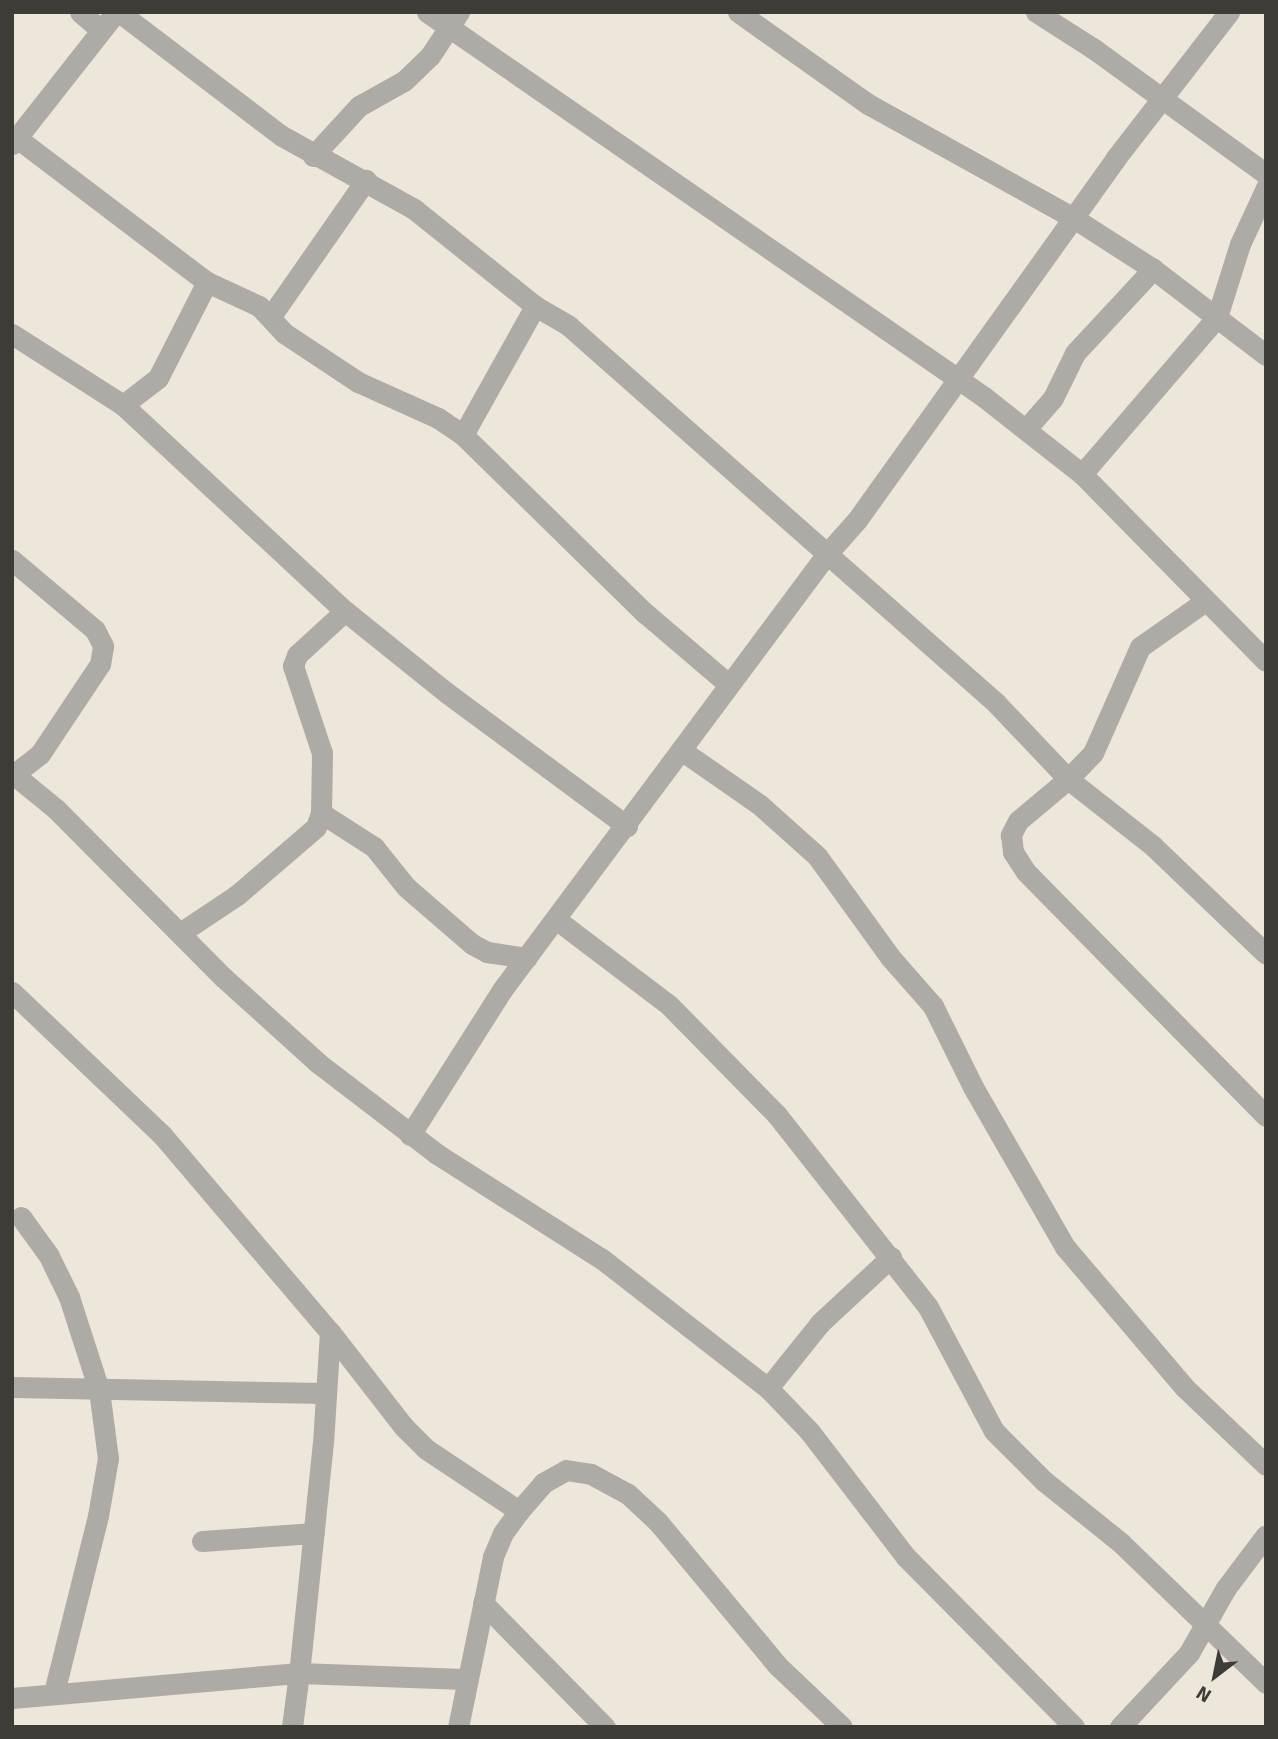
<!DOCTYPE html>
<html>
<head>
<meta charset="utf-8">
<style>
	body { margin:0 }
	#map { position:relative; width:1278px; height:1739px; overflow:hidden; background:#ede6db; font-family:Signika,sans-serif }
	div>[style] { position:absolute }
	.minor>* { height:21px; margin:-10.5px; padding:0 10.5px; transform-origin:10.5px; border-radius:10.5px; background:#aeaba6 }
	span { translate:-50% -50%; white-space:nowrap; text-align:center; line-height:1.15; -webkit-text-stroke:7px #ede6db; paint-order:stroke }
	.frame { position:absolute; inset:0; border:14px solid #3e3c37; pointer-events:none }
	.north { position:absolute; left:1180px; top:1641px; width:70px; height:70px; -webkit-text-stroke:5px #ede6db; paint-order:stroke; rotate:212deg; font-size:19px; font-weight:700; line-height:28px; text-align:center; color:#3e3c37 }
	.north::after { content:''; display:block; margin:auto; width:24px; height:32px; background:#3e3c37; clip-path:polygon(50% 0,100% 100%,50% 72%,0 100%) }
</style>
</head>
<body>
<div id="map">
	<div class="minor">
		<div style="left:80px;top:12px;width:28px;rotate:41deg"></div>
		<div style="left:119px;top:12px;width:205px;rotate:37.3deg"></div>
		<div style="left:282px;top:136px;width:151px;rotate:28.9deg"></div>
		<div style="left:414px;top:209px;width:155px;rotate:38.7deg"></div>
		<div style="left:535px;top:306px;width:39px;rotate:30deg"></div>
		<div style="left:569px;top:326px;width:570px;rotate:41.44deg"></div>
		<div style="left:996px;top:703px;width:105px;rotate:46.5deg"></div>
		<div style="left:1068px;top:779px;width:65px;rotate:140deg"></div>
		<div style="left:1018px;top:821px;width:16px;rotate:117deg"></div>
		<div style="left:1011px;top:835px;width:17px;rotate:83deg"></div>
		<div style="left:1013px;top:852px;width:24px;rotate:57deg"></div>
		<div style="left:1026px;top:872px;width:342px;rotate:45.5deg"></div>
		<div style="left:427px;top:12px;width:677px;rotate:34.65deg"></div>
		<div style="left:984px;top:397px;width:125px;rotate:38.2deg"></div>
		<div style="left:1082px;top:474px;width:262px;rotate:45.5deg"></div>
		<div style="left:738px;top:12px;width:159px;rotate:35.3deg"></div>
		<div style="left:868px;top:104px;width:233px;rotate:29deg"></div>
		<div style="left:1072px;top:217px;width:96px;rotate:32.7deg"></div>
		<div style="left:1153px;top:269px;width:142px;rotate:37.3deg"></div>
		<div style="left:1036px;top:12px;width:69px;rotate:32.5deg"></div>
		<div style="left:1094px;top:49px;width:213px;rotate:36deg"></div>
		<div style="left:17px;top:138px;width:238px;rotate:37.2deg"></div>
		<div style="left:207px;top:282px;width:57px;rotate:24.8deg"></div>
		<div style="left:259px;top:306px;width:37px;rotate:47deg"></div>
		<div style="left:284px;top:333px;width:89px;rotate:33.5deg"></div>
		<div style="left:358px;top:382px;width:88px;rotate:24.2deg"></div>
		<div style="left:438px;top:418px;width:30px;rotate:34deg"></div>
		<div style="left:463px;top:435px;width:255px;rotate:44.4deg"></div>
		<div style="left:645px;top:613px;width:109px;rotate:40.5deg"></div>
		<div style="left:12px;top:144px;width:168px;rotate:-51.8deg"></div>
		<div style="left:313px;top:156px;width:68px;rotate:-47.4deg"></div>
		<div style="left:359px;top:106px;width:51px;rotate:-29.1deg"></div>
		<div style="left:404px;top:81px;width:36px;rotate:-44deg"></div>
		<div style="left:430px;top:56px;width:53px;rotate:-56.6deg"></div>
		<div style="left:271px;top:316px;width:166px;rotate:-55.1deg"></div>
		<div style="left:12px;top:334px;width:132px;rotate:32.6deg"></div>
		<div style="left:123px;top:405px;width:303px;rotate:42.9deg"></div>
		<div style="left:345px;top:611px;width:131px;rotate:38.8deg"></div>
		<div style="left:447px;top:693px;width:224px;rotate:36.5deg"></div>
		<div style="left:123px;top:405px;width:44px;rotate:-37.6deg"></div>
		<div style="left:158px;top:378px;width:108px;rotate:-63deg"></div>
		<div style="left:1026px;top:429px;width:41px;rotate:-48.9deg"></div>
		<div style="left:1053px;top:398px;width:50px;rotate:-63.9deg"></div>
		<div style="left:1075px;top:353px;width:115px;rotate:-47.1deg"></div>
		<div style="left:463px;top:435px;width:148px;rotate:-60.8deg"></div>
		<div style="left:1082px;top:474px;width:207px;rotate:-49.3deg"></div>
		<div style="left:1217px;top:317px;width:77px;rotate:-72.5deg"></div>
		<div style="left:1240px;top:244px;width:62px;rotate:-65.1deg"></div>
		<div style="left:12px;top:560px;width:109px;rotate:40.1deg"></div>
		<div style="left:95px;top:630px;width:18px;rotate:63deg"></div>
		<div style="left:103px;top:646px;width:18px;rotate:99deg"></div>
		<div style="left:100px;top:664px;width:108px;rotate:123.7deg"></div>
		<div style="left:40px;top:754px;width:36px;rotate:142deg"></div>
		<div style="left:1204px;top:602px;width:78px;rotate:144.9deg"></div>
		<div style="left:1140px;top:647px;width:116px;rotate:113.9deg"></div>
		<div style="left:1093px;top:753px;width:36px;rotate:134deg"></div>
		<div style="left:1068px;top:779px;width:108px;rotate:38.2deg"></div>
		<div style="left:1153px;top:846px;width:156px;rotate:43.7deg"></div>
		<div style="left:681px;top:750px;width:96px;rotate:34.8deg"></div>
		<div style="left:760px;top:805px;width:76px;rotate:41.8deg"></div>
		<div style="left:817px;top:856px;width:125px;rotate:54.1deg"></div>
		<div style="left:890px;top:957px;width:65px;rotate:48.7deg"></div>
		<div style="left:933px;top:1006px;width:90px;rotate:63.7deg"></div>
		<div style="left:973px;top:1087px;width:185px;rotate:60.1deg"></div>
		<div style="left:1065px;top:1247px;width:184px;rotate:49.6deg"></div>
		<div style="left:1184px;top:1387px;width:113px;rotate:43.6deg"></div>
		<div style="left:12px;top:773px;width:57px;rotate:39.3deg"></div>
		<div style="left:56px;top:809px;width:238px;rotate:45.2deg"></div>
		<div style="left:224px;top:978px;width:127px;rotate:42.1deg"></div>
		<div style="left:318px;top:1063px;width:150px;rotate:37.4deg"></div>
		<div style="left:437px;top:1154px;width:196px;rotate:32.5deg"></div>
		<div style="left:602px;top:1259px;width:210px;rotate:37.9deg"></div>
		<div style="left:768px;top:1388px;width:61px;rotate:46.3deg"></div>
		<div style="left:810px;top:1432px;width:158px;rotate:52.5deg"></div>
		<div style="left:906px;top:1557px;width:239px;rotate:45.3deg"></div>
		<div style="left:321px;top:813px;width:63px;rotate:32.7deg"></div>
		<div style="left:374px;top:847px;width:51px;rotate:51.3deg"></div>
		<div style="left:406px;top:887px;width:87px;rotate:40.8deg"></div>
		<div style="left:472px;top:944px;width:17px;rotate:28deg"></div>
		<div style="left:487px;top:952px;width:40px;rotate:8.5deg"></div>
		<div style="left:557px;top:920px;width:141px;rotate:37.2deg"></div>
		<div style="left:669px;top:1005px;width:154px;rotate:45.5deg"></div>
		<div style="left:777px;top:1115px;width:244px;rotate:51.8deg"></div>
		<div style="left:928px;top:1307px;width:140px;rotate:62deg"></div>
		<div style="left:994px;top:1431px;width:71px;rotate:45deg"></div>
		<div style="left:1044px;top:1481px;width:99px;rotate:38.8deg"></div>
		<div style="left:1121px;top:1543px;width:202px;rotate:44deg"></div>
		<div style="left:180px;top:933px;width:69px;rotate:-33.7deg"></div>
		<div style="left:237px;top:895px;width:104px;rotate:-40.7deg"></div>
		<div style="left:316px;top:827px;width:15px;rotate:-70deg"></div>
		<div style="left:321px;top:813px;width:60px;rotate:-89deg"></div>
		<div style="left:322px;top:753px;width:92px;rotate:-108.4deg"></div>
		<div style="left:293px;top:666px;width:12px;rotate:-70deg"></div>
		<div style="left:297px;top:655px;width:65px;rotate:-42.5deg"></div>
		<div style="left:12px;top:992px;width:209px;rotate:43.6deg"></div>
		<div style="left:163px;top:1136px;width:257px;rotate:49.6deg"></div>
		<div style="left:330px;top:1332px;width:120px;rotate:52.1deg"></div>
		<div style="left:404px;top:1427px;width:31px;rotate:45deg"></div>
		<div style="left:426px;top:1449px;width:112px;rotate:33.7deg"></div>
		<div style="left:519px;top:1511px;width:27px;rotate:126deg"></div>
		<div style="left:503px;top:1533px;width:26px;rotate:113deg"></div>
		<div style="left:493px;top:1557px;width:174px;rotate:101.6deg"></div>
		<div style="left:410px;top:1135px;width:172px;rotate:-57.6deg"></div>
		<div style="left:502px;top:990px;width:542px;rotate:-53.32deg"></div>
		<div style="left:826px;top:555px;width:47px;rotate:-48.5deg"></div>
		<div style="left:857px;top:520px;width:444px;rotate:-54.4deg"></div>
		<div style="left:1115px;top:159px;width:186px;rotate:-52.2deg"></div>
		<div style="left:21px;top:1217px;width:48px;rotate:54.3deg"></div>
		<div style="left:49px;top:1256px;width:46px;rotate:64deg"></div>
		<div style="left:69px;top:1297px;width:98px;rotate:72.1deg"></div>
		<div style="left:99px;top:1390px;width:69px;rotate:82.5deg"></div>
		<div style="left:108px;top:1458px;width:59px;rotate:99.8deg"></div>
		<div style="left:98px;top:1516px;width:182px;rotate:104deg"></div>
		<div style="left:330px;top:1332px;width:110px;rotate:93.6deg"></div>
		<div style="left:323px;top:1442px;width:232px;rotate:95.9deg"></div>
		<div style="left:299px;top:1673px;width:165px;rotate:2.1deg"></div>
		<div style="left:12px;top:1387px;width:311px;rotate:1.1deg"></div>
		<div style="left:768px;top:1388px;width:83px;rotate:-51.3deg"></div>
		<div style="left:820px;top:1323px;width:97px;rotate:-42.9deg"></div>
		<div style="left:519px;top:1511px;width:37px;rotate:-49deg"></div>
		<div style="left:543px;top:1483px;width:26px;rotate:-29deg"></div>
		<div style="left:566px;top:1470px;width:25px;rotate:9deg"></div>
		<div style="left:591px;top:1474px;width:42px;rotate:28.4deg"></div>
		<div style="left:628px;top:1494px;width:41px;rotate:43deg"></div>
		<div style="left:658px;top:1522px;width:187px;rotate:50.2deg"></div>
		<div style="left:778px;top:1666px;width:88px;rotate:43.6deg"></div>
		<div style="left:202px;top:1541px;width:112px;rotate:-4.1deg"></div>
		<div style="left:483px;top:1603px;width:174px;rotate:45.5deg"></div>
		<div style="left:12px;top:1698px;width:288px;rotate:-5deg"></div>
		<div style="left:299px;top:1673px;width:54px;rotate:97.4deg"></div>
		<div style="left:1120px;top:1727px;width:101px;rotate:-47deg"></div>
		<div style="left:1189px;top:1653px;width:75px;rotate:-60.4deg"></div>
		<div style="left:1226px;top:1588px;width:66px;rotate:-53deg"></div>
	</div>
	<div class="frame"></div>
	<div class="north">N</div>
</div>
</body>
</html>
